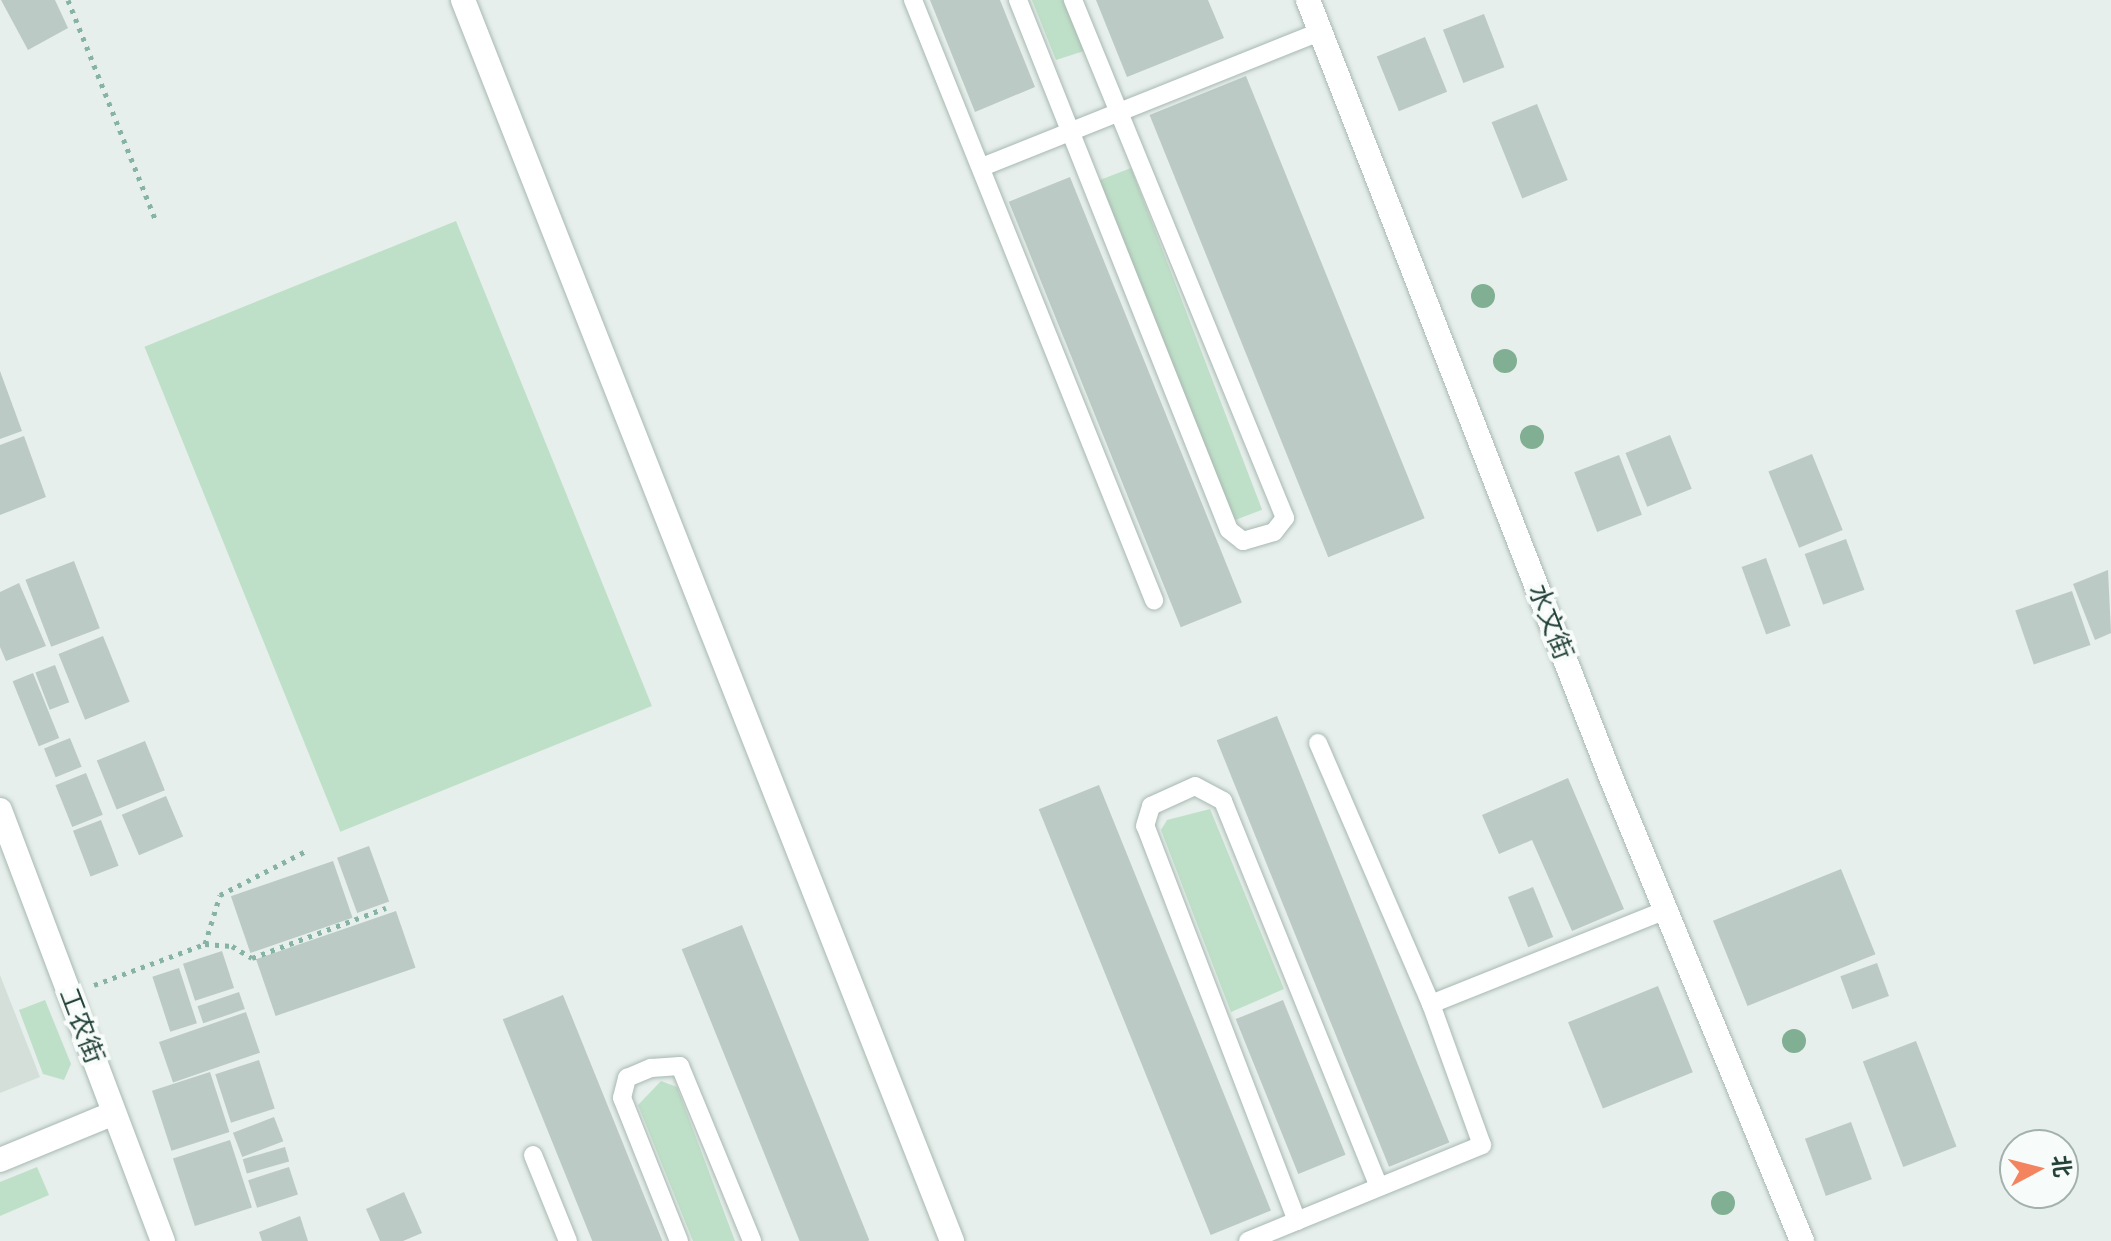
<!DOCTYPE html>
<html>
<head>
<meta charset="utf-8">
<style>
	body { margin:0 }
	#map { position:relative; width:2111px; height:1241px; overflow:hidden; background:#e6efeb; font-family:"Work Sans","Noto Sans SC",sans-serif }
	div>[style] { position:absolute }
	.built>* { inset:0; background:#d4dfda }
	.green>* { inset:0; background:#bfe0c8; transform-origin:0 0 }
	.building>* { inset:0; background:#bbcac4; transform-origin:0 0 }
	.path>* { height:5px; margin-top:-2.5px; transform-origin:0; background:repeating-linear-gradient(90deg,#86b3a5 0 4px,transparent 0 10px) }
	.roads { filter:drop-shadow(0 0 2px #a8b8b2) drop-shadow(0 0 2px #a8b8b2) }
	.service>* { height:18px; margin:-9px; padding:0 9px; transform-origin:9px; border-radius:9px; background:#fff }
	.minor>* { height:24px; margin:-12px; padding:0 12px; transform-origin:12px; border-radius:12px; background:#fff }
	.tertiary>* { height:24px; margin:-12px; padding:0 12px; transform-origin:12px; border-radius:12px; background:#fff }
	.trees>* { width:24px; height:24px; margin:-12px; border-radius:50%; background:#80af93 }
	span { translate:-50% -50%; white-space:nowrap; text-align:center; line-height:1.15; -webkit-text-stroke:8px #f7fbf9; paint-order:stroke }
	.street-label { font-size:26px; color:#24423a }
	.north { position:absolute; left:1999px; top:1129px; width:80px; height:80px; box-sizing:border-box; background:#f7fbf9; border:2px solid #a3b1ad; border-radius:50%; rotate:83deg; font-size:22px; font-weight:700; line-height:32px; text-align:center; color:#24423a }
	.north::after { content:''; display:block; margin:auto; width:28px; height:36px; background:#f4845f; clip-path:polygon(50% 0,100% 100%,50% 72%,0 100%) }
</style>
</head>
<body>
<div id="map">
	<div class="built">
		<div style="clip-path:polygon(0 975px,40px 1077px,0 1093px)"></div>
	</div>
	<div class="green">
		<div style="clip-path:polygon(1032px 0,1063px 0,1084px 51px,1056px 60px)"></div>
		<div style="left:1131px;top:168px;width:366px;height:34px;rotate:69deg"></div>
		<div style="left:456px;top:221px;width:523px;height:336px;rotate:68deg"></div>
		<div style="clip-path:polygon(1210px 809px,1284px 989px,1231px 1012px,1161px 830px,1167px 820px)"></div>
		<div style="clip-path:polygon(45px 1000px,71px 1064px,64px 1080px,43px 1074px,19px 1010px)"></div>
		<div style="clip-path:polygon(661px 1081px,677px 1087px,735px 1241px,693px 1241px,638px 1105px)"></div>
		<div style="clip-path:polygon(37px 1167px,49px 1195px,0 1216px,0 1182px)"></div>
	</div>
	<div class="building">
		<div style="clip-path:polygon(1px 0,55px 0,68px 28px,28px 50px)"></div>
		<div style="clip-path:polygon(930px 0,1000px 0,1035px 87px,975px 112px)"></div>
		<div style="clip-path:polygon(1096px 0,1208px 0,1224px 38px,1127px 77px)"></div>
		<div style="left:1484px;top:14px;width:57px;height:44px;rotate:69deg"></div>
		<div style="left:1425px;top:37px;width:59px;height:52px;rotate:68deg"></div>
		<div style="left:1246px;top:76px;width:477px;height:104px;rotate:68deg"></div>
		<div style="left:1537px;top:104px;width:82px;height:49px;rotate:68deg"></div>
		<div style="left:1070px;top:177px;width:459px;height:66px;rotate:68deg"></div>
		<div style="clip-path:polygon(0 371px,22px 431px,0 439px)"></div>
		<div style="left:1670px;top:435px;width:58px;height:48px;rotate:68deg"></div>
		<div style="clip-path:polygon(24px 436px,46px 497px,0 515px,0 445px)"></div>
		<div style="left:1812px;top:454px;width:82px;height:47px;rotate:68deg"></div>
		<div style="left:1619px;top:455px;width:64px;height:48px;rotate:69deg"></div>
		<div style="left:1846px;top:539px;width:54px;height:44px;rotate:70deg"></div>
		<div style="left:1766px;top:558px;width:72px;height:26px;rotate:70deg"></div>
		<div style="left:74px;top:561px;width:72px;height:52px;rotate:69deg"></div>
		<div style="clip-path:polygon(2108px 570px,2111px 633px,2095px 640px,2073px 584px)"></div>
		<div style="clip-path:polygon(19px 583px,46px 646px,6px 661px,0 647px,0 592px)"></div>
		<div style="left:2072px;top:591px;width:57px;height:60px;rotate:71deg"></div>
		<div style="left:103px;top:636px;width:71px;height:48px;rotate:68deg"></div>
		<div style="left:55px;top:665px;width:40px;height:21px;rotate:69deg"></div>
		<div style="left:33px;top:673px;width:70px;height:22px;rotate:68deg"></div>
		<div style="left:1277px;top:716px;width:460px;height:65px;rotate:68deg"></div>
		<div style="left:70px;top:738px;width:31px;height:28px;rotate:68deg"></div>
		<div style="left:145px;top:741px;width:53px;height:52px;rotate:68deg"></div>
		<div style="left:86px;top:773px;width:45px;height:33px;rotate:68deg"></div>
		<div style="clip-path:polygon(1568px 778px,1624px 909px,1572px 931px,1532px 840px,1499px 854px,1482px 815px)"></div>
		<div style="left:1099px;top:785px;width:459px;height:65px;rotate:68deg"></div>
		<div style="left:166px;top:796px;width:44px;height:48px;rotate:67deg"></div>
		<div style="left:101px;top:820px;width:49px;height:30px;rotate:69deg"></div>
		<div style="left:369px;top:846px;width:59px;height:34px;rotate:70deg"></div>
		<div style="left:333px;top:861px;width:60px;height:108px;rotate:71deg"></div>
		<div style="left:1841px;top:869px;width:92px;height:138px;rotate:68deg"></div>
		<div style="left:1533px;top:887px;width:54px;height:27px;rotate:68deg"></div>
		<div style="left:396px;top:911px;width:60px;height:148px;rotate:71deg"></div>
		<div style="left:742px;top:925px;width:340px;height:65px;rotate:68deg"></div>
		<div style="left:222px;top:951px;width:39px;height:41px;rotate:72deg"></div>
		<div style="left:1877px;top:963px;width:35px;height:39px;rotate:70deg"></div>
		<div style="left:179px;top:968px;width:58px;height:28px;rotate:72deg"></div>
		<div style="left:1658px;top:986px;width:93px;height:97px;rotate:68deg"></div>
		<div style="left:239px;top:992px;width:18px;height:44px;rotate:71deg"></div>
		<div style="left:563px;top:995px;width:265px;height:65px;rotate:68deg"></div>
		<div style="left:1283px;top:1000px;width:167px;height:51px;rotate:68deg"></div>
		<div style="left:246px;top:1012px;width:43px;height:92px;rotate:71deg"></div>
		<div style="left:1916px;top:1041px;width:113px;height:57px;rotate:69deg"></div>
		<div style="left:259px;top:1060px;width:51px;height:46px;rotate:72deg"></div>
		<div style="left:210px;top:1072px;width:63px;height:61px;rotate:72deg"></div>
		<div style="left:274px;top:1117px;width:26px;height:44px;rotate:69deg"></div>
		<div style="left:1851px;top:1122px;width:61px;height:49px;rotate:70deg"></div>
		<div style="left:230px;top:1140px;width:71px;height:60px;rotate:72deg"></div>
		<div style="left:285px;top:1147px;width:15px;height:44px;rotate:74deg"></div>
		<div style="left:289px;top:1167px;width:29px;height:43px;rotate:72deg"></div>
		<div style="clip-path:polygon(404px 1192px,422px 1233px,403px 1241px,380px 1241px,366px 1209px)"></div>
		<div style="clip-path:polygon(300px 1216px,308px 1241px,262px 1241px,259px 1232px)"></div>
	</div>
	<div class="path">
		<div style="left:68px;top:0;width:236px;rotate:68.3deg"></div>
		<div style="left:205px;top:944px;width:27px;rotate:4deg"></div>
		<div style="left:232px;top:946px;width:23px;rotate:31deg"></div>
		<div style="left:252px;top:958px;width:143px;rotate:-20.5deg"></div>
		<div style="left:94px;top:985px;width:118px;rotate:-20.3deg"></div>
		<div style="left:205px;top:944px;width:51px;rotate:-73deg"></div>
		<div style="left:220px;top:895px;width:97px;rotate:-27.1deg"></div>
	</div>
	<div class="roads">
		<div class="service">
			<div style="left:913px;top:0;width:647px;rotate:68.12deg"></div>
			<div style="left:1018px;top:0;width:570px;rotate:68.29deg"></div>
			<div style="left:1229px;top:530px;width:18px;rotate:38deg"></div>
			<div style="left:1243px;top:541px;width:32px;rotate:-16deg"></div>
			<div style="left:1274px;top:532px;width:18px;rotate:-52deg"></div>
			<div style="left:1285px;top:518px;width:560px;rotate:-112.26deg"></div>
			<div style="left:982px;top:167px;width:364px;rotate:-21.8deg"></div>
			<div style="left:1318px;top:743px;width:284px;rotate:66.6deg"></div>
			<div style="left:533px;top:1155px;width:93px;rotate:67.9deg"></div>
			<div style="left:1297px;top:1221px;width:423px;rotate:-111deg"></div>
			<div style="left:1145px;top:826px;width:21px;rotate:-73deg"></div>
			<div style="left:1151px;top:806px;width:48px;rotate:-24.4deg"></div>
			<div style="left:1195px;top:786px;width:32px;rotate:28deg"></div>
			<div style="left:1223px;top:801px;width:416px;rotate:68deg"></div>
			<div style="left:679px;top:1241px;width:154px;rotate:-111.7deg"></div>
			<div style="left:622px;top:1098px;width:21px;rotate:-76deg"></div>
			<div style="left:627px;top:1078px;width:26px;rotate:-23deg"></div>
			<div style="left:651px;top:1068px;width:29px;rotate:-4deg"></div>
			<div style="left:680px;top:1066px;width:189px;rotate:67.6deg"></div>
			<div style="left:1248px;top:1241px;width:253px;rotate:-22.3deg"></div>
			<div style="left:1482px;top:1145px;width:150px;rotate:-109.9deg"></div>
			<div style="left:1431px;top:1004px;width:253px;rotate:-21.8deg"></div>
		</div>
		<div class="minor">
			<div style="left:463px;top:0;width:1334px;rotate:68.49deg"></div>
			<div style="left:0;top:1160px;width:123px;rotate:-22.4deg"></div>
		</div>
		<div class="tertiary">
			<div style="left:1308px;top:0;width:837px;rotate:68.71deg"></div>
			<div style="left:1612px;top:780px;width:499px;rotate:67.6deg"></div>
			<div style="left:0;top:810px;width:461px;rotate:69.3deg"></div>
		</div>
	</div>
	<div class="trees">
		<div style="left:1483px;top:296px"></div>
		<div style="left:1505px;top:361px"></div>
		<div style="left:1532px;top:437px"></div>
		<div style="left:1794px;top:1041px"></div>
		<div style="left:1723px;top:1203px"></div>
	</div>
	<div class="street-label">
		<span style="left:1550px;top:622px;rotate:69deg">水文街</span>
		<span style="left:81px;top:1026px;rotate:69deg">工农街</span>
	</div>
	<div class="north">北</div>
</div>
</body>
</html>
